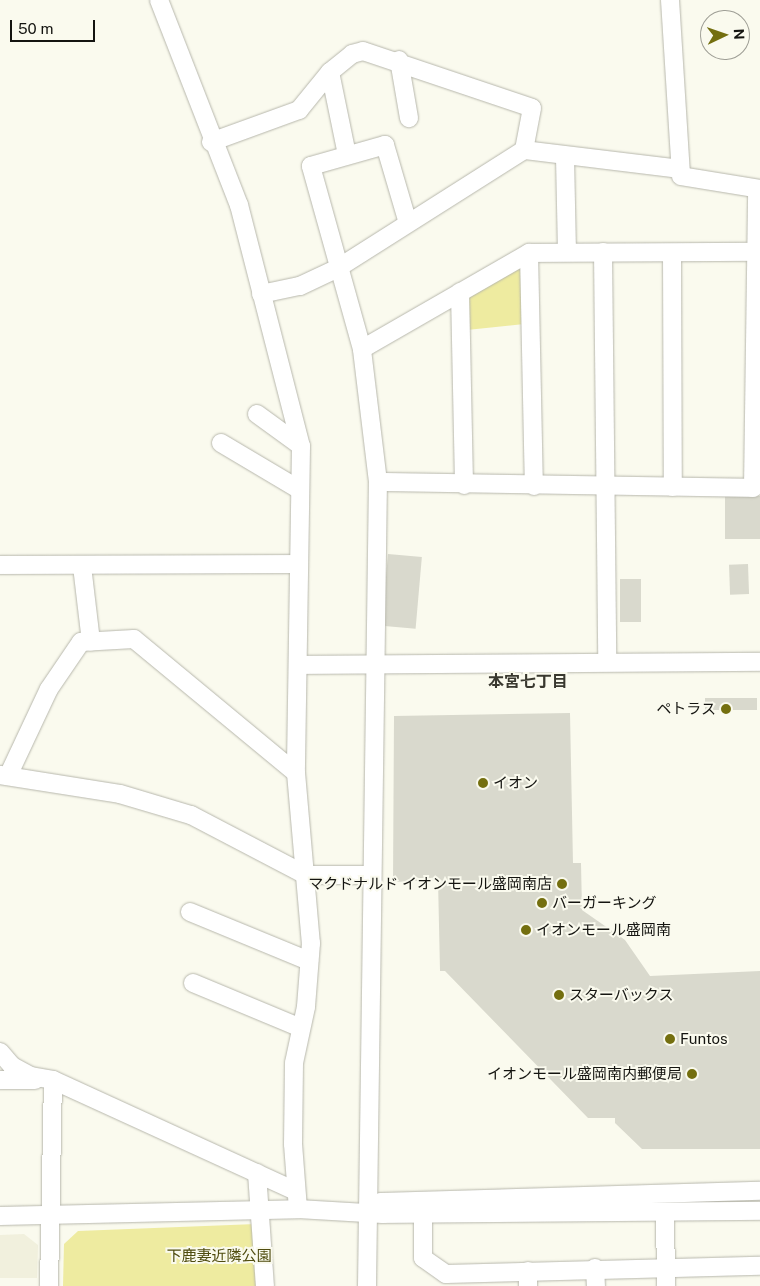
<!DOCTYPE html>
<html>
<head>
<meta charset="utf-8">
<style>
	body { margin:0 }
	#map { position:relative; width:760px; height:1286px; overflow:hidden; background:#fafaee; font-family:"Public Sans","Noto Sans JP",sans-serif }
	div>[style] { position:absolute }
	.built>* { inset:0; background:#f1f0dd }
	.green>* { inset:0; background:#eeeba0 }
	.building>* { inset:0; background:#d9d9cd; transform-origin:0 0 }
	.roads { filter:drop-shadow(0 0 1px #b7b7ac) drop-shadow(0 0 1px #b7b7ac) }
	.minor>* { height:18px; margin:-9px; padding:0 9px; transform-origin:9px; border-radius:9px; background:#fff }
	.dots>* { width:14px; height:14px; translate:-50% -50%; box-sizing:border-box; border:2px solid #fafaee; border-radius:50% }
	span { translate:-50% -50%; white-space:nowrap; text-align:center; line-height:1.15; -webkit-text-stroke:4px #fafaee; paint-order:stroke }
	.poi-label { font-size:15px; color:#141410 }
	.right { translate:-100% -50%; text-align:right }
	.left { translate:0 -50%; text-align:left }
	.park-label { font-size:15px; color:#4f4c0f }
	.neighbourhood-label { font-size:16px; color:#39382f; font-weight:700 }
	.north { position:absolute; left:700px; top:10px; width:50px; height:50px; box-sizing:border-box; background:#fafaee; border:1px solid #9e9e95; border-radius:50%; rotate:87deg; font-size:14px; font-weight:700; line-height:20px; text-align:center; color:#141410 }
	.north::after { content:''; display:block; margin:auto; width:18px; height:22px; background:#746f0f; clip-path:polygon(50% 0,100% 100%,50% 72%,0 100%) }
	.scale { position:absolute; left:10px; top:20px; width:85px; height:22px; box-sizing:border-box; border:2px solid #141410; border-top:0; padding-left:6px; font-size:15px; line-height:18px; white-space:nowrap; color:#141410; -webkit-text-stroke:4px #fafaee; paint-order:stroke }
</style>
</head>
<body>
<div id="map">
	<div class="built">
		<div style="clip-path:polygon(24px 1234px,38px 1245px,37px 1278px,0 1278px,0 1235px)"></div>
	</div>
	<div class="green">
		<div style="clip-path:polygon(523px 266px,524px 324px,467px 330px,465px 299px)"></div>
		<div style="clip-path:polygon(257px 1224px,258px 1286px,63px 1286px,64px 1244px,78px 1231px)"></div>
	</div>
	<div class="building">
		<div style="left:760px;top:496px;width:43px;height:35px;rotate:90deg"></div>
		<div style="left:388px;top:554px;width:34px;height:72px;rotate:5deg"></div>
		<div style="left:748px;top:564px;width:30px;height:19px;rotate:88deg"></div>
		<div style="left:620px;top:579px;width:21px;height:43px"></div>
		<div style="left:757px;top:698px;width:12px;height:52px;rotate:90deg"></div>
		<div style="clip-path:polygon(570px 713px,573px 863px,581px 863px,582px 910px,625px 940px,650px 976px,760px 971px,760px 1149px,642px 1149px,615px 1123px,615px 1118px,588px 1118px,445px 971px,440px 971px,438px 880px,393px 882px,394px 716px)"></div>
	</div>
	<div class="roads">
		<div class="minor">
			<div style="left:159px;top:0;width:220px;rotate:68.7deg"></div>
			<div style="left:239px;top:205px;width:249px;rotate:75.6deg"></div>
			<div style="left:301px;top:446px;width:327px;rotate:90.9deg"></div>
			<div style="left:296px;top:773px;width:171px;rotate:85deg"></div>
			<div style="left:311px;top:943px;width:64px;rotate:94.5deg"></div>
			<div style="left:306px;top:1007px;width:57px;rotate:102.1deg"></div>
			<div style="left:294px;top:1063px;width:81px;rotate:90.7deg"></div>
			<div style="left:293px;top:1144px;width:65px;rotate:85.6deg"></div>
			<div style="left:670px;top:0;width:176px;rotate:86.4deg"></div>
			<div style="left:681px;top:176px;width:80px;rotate:9.3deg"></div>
			<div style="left:399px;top:60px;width:59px;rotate:80.2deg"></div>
			<div style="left:330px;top:72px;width:85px;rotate:78.4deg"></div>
			<div style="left:211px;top:142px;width:94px;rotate:-20deg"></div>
			<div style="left:299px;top:110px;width:49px;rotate:-50.8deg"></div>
			<div style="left:330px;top:72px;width:28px;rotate:-39deg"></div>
			<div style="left:352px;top:54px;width:11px;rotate:-15deg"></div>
			<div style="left:363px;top:51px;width:178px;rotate:18.6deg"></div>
			<div style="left:532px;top:108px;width:43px;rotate:100.8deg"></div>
			<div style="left:565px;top:157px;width:94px;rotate:88.8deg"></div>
			<div style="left:603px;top:252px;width:410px;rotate:89.4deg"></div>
			<div style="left:529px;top:253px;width:233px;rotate:88.8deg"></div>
			<div style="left:672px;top:253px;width:234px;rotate:89.8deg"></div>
			<div style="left:460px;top:292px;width:193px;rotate:88.8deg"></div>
			<div style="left:261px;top:294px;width:40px;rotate:-12deg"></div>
			<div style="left:300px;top:286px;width:42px;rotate:-25.3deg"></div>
			<div style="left:338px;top:268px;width:220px;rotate:-32.4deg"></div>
			<div style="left:524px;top:150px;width:157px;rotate:6.9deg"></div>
			<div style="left:362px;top:349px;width:193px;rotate:-29.9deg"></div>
			<div style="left:529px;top:253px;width:226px;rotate:-0.3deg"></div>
			<div style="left:257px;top:414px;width:54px;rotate:36deg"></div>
			<div style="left:221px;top:443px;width:92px;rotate:30.7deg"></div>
			<div style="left:378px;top:482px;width:375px;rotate:0.9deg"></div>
			<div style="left:753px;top:488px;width:298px;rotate:-89.2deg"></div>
			<div style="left:0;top:565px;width:297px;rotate:-0.2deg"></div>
			<div style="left:82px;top:566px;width:76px;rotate:83.2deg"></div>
			<div style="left:298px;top:665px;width:462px;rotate:-0.4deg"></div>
			<div style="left:0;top:775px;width:121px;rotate:9deg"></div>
			<div style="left:120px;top:794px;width:74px;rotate:16.5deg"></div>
			<div style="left:191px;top:815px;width:130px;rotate:27.6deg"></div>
			<div style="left:306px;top:875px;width:65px"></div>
			<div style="left:8px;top:776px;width:96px;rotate:-64.8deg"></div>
			<div style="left:49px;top:689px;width:57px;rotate:-55.8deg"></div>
			<div style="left:81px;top:642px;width:53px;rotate:-3.2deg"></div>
			<div style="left:134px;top:639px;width:210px;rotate:39.6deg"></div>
			<div style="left:190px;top:912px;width:129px;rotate:22.4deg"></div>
			<div style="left:193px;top:983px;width:117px;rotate:22.6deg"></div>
			<div style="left:0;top:1052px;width:18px;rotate:49deg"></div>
			<div style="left:12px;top:1066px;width:21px;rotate:28deg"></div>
			<div style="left:31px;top:1076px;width:22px;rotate:10deg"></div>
			<div style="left:53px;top:1080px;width:267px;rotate:24.6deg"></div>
			<div style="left:0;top:1080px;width:35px"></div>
			<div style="left:257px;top:1173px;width:113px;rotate:86deg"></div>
			<div style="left:366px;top:1212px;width:18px;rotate:-34deg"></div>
			<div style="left:381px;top:1202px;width:379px;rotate:-1.7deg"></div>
			<div style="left:665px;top:1212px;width:74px;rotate:89.2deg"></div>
			<div style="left:423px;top:1215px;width:43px;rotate:90deg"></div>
			<div style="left:423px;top:1258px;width:28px;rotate:35deg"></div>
			<div style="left:446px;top:1274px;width:314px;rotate:-1.5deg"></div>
			<div style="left:0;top:1216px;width:298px;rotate:-1.3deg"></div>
			<div style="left:298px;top:1209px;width:85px;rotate:3.4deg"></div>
			<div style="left:383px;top:1214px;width:377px;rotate:-0.5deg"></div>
			<div style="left:595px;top:1268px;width:18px;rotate:87deg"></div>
			<div style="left:528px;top:1271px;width:15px;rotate:90deg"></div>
			<div style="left:49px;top:1286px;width:206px;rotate:-88.9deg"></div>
			<div style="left:367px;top:1286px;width:804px;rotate:-89.22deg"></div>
			<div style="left:378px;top:482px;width:134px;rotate:-96.9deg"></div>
			<div style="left:362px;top:349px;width:190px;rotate:-105.6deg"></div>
			<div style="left:311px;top:166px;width:77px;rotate:-15.8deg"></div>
			<div style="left:385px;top:145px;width:81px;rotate:73.6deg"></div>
		</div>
	</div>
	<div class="dots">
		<div style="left:726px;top:709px;background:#746f0f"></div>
		<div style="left:483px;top:783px;background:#746f0f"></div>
		<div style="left:562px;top:884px;background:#746f0f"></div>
		<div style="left:542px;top:903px;background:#746f0f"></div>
		<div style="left:526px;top:930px;background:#746f0f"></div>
		<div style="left:559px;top:995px;background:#746f0f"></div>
		<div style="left:670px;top:1039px;background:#746f0f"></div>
		<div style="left:692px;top:1074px;background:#746f0f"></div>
	</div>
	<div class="poi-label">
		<span class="right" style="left:716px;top:709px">ペトラス</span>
		<span class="left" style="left:493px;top:783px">イオン</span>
		<span class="right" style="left:552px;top:884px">マクドナルド イオンモール盛岡南店</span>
		<span class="left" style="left:552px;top:903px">バーガーキング</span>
		<span class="left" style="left:536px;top:930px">イオンモール盛岡南</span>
		<span class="left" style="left:569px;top:995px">スターバックス</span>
		<span class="left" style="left:680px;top:1039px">Funtos</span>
		<span class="right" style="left:682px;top:1074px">イオンモール盛岡南内郵便局</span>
	</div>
	<div class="park-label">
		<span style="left:219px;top:1256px">下鹿妻近隣公園</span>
	</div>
	<div class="neighbourhood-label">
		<span style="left:528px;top:682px">本宮七丁目</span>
	</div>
	<div class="north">N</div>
	<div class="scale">50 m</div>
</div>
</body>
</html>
